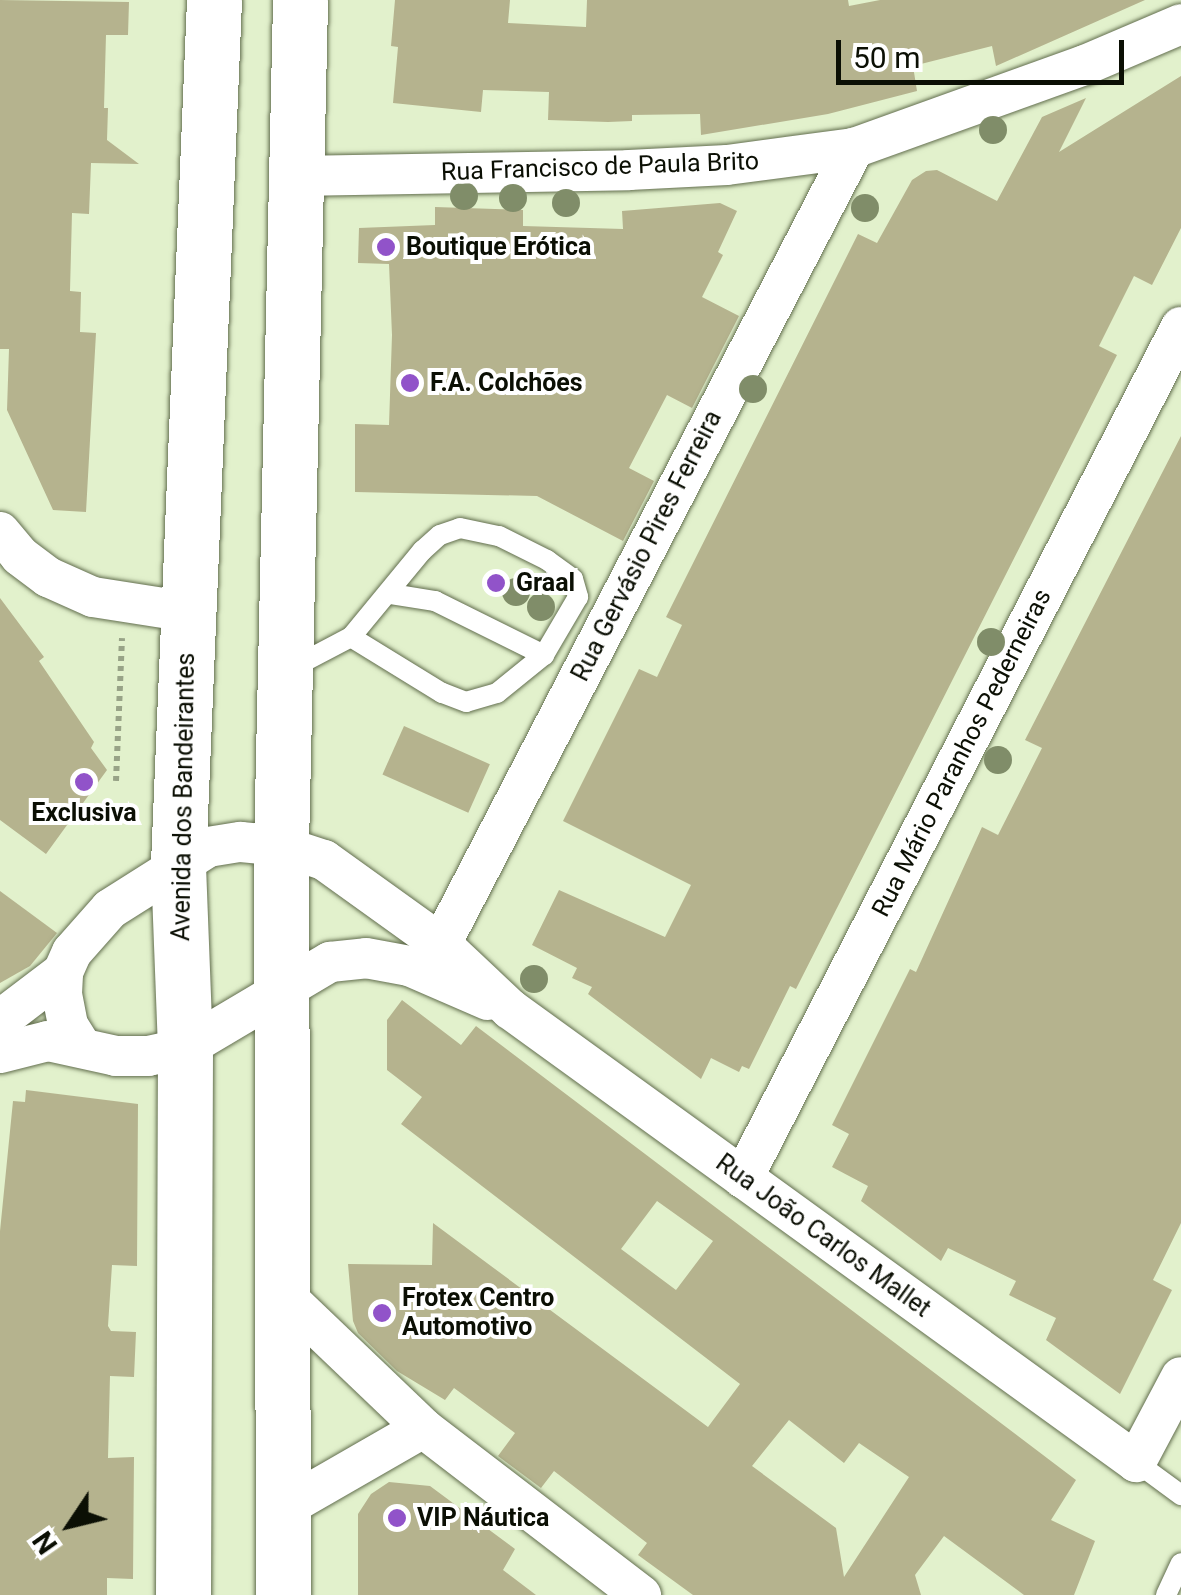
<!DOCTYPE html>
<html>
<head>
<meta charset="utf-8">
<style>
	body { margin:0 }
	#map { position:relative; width:1181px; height:1595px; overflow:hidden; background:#e2f1cc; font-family:Roboto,sans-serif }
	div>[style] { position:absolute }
	.building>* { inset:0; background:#b5b38e; transform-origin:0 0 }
	.path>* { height:6px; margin-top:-3px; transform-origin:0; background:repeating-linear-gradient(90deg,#98a387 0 5px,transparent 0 10px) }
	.roads { filter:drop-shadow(0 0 2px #626e4e) drop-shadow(0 0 2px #626e4e) }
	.service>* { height:20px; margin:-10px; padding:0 10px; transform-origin:10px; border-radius:10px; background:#fff }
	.minor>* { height:40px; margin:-20px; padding:0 20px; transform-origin:20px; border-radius:20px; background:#fff }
	.trunk>* { height:55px; margin:-27.5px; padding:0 27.5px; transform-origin:27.5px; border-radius:27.5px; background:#fff }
	.trees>* { width:28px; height:28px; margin:-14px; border-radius:50%; background:#808d69 }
	.dots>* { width:28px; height:28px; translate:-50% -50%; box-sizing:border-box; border:5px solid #fff; border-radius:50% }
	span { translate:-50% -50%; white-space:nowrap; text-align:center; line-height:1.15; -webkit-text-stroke:8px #fff; paint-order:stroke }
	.street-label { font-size:25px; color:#0b0f04 }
	.poi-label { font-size:25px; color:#0b0f04; font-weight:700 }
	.left { translate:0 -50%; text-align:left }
	.north { position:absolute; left:20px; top:1475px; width:100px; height:100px; -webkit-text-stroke:8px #fff; paint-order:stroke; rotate:235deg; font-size:28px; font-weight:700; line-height:40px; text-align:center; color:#0b0f04 }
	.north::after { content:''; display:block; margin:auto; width:35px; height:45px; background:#0b0f04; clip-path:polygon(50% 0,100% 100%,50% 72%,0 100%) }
	.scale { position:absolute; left:836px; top:40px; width:288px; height:45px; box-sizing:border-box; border:5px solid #0b0f04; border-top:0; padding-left:12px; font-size:30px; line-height:35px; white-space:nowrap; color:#0b0f04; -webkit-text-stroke:8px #fff; paint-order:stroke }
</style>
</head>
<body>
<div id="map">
	<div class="building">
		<div style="clip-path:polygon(0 0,129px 2px,128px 35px,106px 35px,104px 108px,108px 108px,107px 140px,139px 164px,91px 163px,89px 214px,72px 213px,70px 291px,81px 292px,80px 332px,96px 333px,86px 512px,53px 510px,7px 410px,9px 349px,0 349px)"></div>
		<div style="clip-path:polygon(395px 0,510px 0,508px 23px,586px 27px,587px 0,848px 0,849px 6px,880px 0,1145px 0,996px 66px,992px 46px,913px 66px,917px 91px,828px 114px,701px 135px,700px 114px,632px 115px,632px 121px,608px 122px,548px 120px,549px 92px,483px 90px,481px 112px,393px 103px,398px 47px,391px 46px)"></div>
		<div style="clip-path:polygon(1181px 76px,1181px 228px,1152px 285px,1134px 276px,1099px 346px,1117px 355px,796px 989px,790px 986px,749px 1069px,742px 1066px,739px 1072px,711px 1058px,701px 1079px,588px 994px,592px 987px,572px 978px,577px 968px,532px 945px,559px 890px,665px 937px,691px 885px,563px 821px,639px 669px,657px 677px,682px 625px,666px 617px,858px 234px,877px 243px,912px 180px,926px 171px,937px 170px,997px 201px,1042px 117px,1086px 98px,1059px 152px)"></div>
		<div style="clip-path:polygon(720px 203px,737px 211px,718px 252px,723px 255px,702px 297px,739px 316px,692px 408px,667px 395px,629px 468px,654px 481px,623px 541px,537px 496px,355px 492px,355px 424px,389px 425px,392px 335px,389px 264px,358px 263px,359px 228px,435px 225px,435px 207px,523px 210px,523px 226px,623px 229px,622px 211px)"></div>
		<div style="clip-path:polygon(1181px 436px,1181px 1223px,1153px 1280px,1172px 1290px,1120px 1394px,1046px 1340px,1056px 1318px,1009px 1295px,1016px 1281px,948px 1248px,941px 1261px,861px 1201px,868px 1186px,832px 1167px,849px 1134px,832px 1125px,910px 969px,916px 972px,982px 827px,998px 835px,1042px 748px,1025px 740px)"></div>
		<div style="clip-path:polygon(0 598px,44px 657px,39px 661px,94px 742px,91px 748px,107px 770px,46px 854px,0 820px)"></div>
		<div style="left:404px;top:726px;width:94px;height:53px;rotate:24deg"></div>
		<div style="clip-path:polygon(0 891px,57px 933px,30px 966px,0 983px)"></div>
		<div style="clip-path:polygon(evenodd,402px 1000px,461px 1045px,476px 1026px,1076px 1480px,1051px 1520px,1095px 1541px,1074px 1595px,1024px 1595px,944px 1536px,915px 1575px,921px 1595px,693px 1595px,638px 1555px,647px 1543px,554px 1471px,541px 1488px,498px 1456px,515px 1433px,454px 1388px,445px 1400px,397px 1371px,358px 1333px,353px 1321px,348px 1264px,432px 1265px,433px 1223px,708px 1427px,740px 1384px,401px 1124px,422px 1097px,387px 1070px,387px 1020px,402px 1000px,657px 1201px,713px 1241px,676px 1290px,621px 1249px,657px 1201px,402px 1000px,789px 1420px,844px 1463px,859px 1443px,909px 1477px,844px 1577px,836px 1528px,752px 1466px,789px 1420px)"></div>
		<div style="clip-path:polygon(26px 1090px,138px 1104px,137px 1266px,112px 1265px,108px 1326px,111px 1331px,136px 1332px,134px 1377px,110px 1376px,108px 1458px,134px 1457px,133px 1579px,107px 1578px,107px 1595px,0 1595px,0 1231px,13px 1101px,25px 1102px)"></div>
		<div style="clip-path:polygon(389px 1482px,430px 1486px,515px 1549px,503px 1570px,536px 1595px,358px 1595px,358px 1514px,371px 1494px)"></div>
	</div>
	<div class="path">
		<div style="left:116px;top:781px;width:143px;rotate:-87.6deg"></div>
	</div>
	<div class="roads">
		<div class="service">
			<div style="left:391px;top:594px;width:45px;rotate:9deg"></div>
			<div style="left:435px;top:601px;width:122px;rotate:26.4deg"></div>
			<div style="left:290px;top:669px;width:69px;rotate:-27.7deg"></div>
			<div style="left:351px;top:637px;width:112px;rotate:-50.5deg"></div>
			<div style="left:422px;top:551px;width:24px;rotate:-42deg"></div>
			<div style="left:440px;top:535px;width:21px;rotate:-19deg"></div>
			<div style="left:460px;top:528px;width:40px;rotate:12deg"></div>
			<div style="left:499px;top:536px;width:54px;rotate:26.6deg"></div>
			<div style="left:547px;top:560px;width:32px;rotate:36deg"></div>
			<div style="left:573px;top:579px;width:19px;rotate:74deg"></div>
			<div style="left:578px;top:597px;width:67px;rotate:120.4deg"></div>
			<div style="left:544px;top:655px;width:60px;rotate:141deg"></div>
			<div style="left:497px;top:693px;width:32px;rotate:164deg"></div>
			<div style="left:466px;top:702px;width:26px;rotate:-159deg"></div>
			<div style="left:442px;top:693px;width:107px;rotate:-148.4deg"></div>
			<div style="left:1136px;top:1462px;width:56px;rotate:36.3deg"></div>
			<div style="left:1166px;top:1595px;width:35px;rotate:-65deg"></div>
		</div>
		<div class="minor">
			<div style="left:296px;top:176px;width:333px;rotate:-1deg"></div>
			<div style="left:629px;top:170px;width:98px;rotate:-2.9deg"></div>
			<div style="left:727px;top:165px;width:128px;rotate:-7.6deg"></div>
			<div style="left:854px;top:148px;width:245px;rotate:-19.8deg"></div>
			<div style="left:1085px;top:65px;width:104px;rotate:-23.1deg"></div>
			<div style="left:0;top:532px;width:31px;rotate:50deg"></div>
			<div style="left:20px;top:556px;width:35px;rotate:37deg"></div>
			<div style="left:48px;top:577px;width:49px;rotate:24deg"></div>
			<div style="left:93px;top:597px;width:97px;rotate:8.9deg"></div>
			<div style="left:441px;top:944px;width:897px;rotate:-62.58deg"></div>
			<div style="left:0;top:1020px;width:79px;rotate:-37.3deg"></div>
			<div style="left:81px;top:1046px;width:25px;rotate:-122deg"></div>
			<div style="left:68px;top:1025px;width:32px;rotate:-101deg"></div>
			<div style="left:62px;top:994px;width:22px;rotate:-87deg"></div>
			<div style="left:63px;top:972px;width:22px;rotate:-66deg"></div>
			<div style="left:72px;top:952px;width:57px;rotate:-48.5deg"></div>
			<div style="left:110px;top:909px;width:116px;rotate:-32.3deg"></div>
			<div style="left:208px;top:847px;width:33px;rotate:-9deg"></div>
			<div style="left:241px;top:842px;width:40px;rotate:5.7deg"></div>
			<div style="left:281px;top:846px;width:45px;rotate:18deg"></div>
			<div style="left:324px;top:860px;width:144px;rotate:35.7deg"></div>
			<div style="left:441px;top:944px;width:95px;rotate:43.3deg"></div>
			<div style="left:510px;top:1009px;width:773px;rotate:35.89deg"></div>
			<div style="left:1136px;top:1462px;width:96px;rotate:-62.1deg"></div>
			<div style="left:0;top:1053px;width:49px;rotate:-14deg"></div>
			<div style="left:48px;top:1041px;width:70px;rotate:12.4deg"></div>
			<div style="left:116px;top:1056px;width:32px"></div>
			<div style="left:148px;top:1056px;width:38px;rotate:-12deg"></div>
			<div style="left:185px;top:1048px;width:169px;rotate:-30.7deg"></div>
			<div style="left:330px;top:962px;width:36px;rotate:-6deg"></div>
			<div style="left:366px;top:958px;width:44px;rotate:10.5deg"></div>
			<div style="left:409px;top:966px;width:86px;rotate:23.3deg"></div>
			<div style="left:743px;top:1178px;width:957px;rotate:-62.77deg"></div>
			<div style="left:284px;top:1295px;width:192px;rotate:43.7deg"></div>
			<div style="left:423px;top:1428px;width:275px;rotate:37.5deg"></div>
			<div style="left:284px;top:1508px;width:160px;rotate:-29.9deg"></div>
		</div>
		<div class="trunk">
			<div style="left:183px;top:1595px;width:547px;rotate:-89.79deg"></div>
			<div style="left:185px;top:1048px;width:185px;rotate:-92.2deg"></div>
			<div style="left:178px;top:863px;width:864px;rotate:-87.61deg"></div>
			<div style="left:283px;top:1595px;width:749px;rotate:-90.15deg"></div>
			<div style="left:281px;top:846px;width:846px;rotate:-88.71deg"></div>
		</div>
	</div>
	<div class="trees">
		<div style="left:993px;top:130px"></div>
		<div style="left:464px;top:196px"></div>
		<div style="left:513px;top:198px"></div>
		<div style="left:566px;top:203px"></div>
		<div style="left:865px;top:208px"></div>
		<div style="left:753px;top:389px"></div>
		<div style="left:516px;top:592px"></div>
		<div style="left:541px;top:607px"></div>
		<div style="left:991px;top:642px"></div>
		<div style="left:998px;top:760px"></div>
		<div style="left:534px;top:979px"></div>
	</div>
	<div class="dots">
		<div style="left:386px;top:247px;background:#9153c9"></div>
		<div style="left:410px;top:383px;background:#9153c9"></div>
		<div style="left:496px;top:583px;background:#9153c9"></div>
		<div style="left:84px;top:782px;background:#9153c9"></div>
		<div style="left:382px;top:1313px;background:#9153c9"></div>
		<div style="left:397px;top:1518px;background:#9153c9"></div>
	</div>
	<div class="street-label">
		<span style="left:600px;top:167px;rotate:-2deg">Rua Francisco de Paula Brito</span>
		<span style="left:647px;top:546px;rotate:-63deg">Rua Gervásio Pires Ferreira</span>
		<span style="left:962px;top:753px;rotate:-63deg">Rua Mário Paranhos Pederneiras</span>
		<span style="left:184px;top:797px;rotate:-89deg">Avenida dos Bandeirantes</span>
		<span style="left:823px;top:1236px;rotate:36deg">Rua João Carlos Mallet</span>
	</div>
	<div class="poi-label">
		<span class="left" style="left:406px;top:247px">Boutique Erótica</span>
		<span class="left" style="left:430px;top:383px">F.A. Colchões</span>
		<span class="left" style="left:516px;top:583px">Graal</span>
		<span style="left:84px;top:813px">Exclusiva</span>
		<span class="left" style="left:402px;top:1313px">Frotex Centro<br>Automotivo</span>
		<span class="left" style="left:417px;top:1518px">VIP Náutica</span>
	</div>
	<div class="north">N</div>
	<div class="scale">50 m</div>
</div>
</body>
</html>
